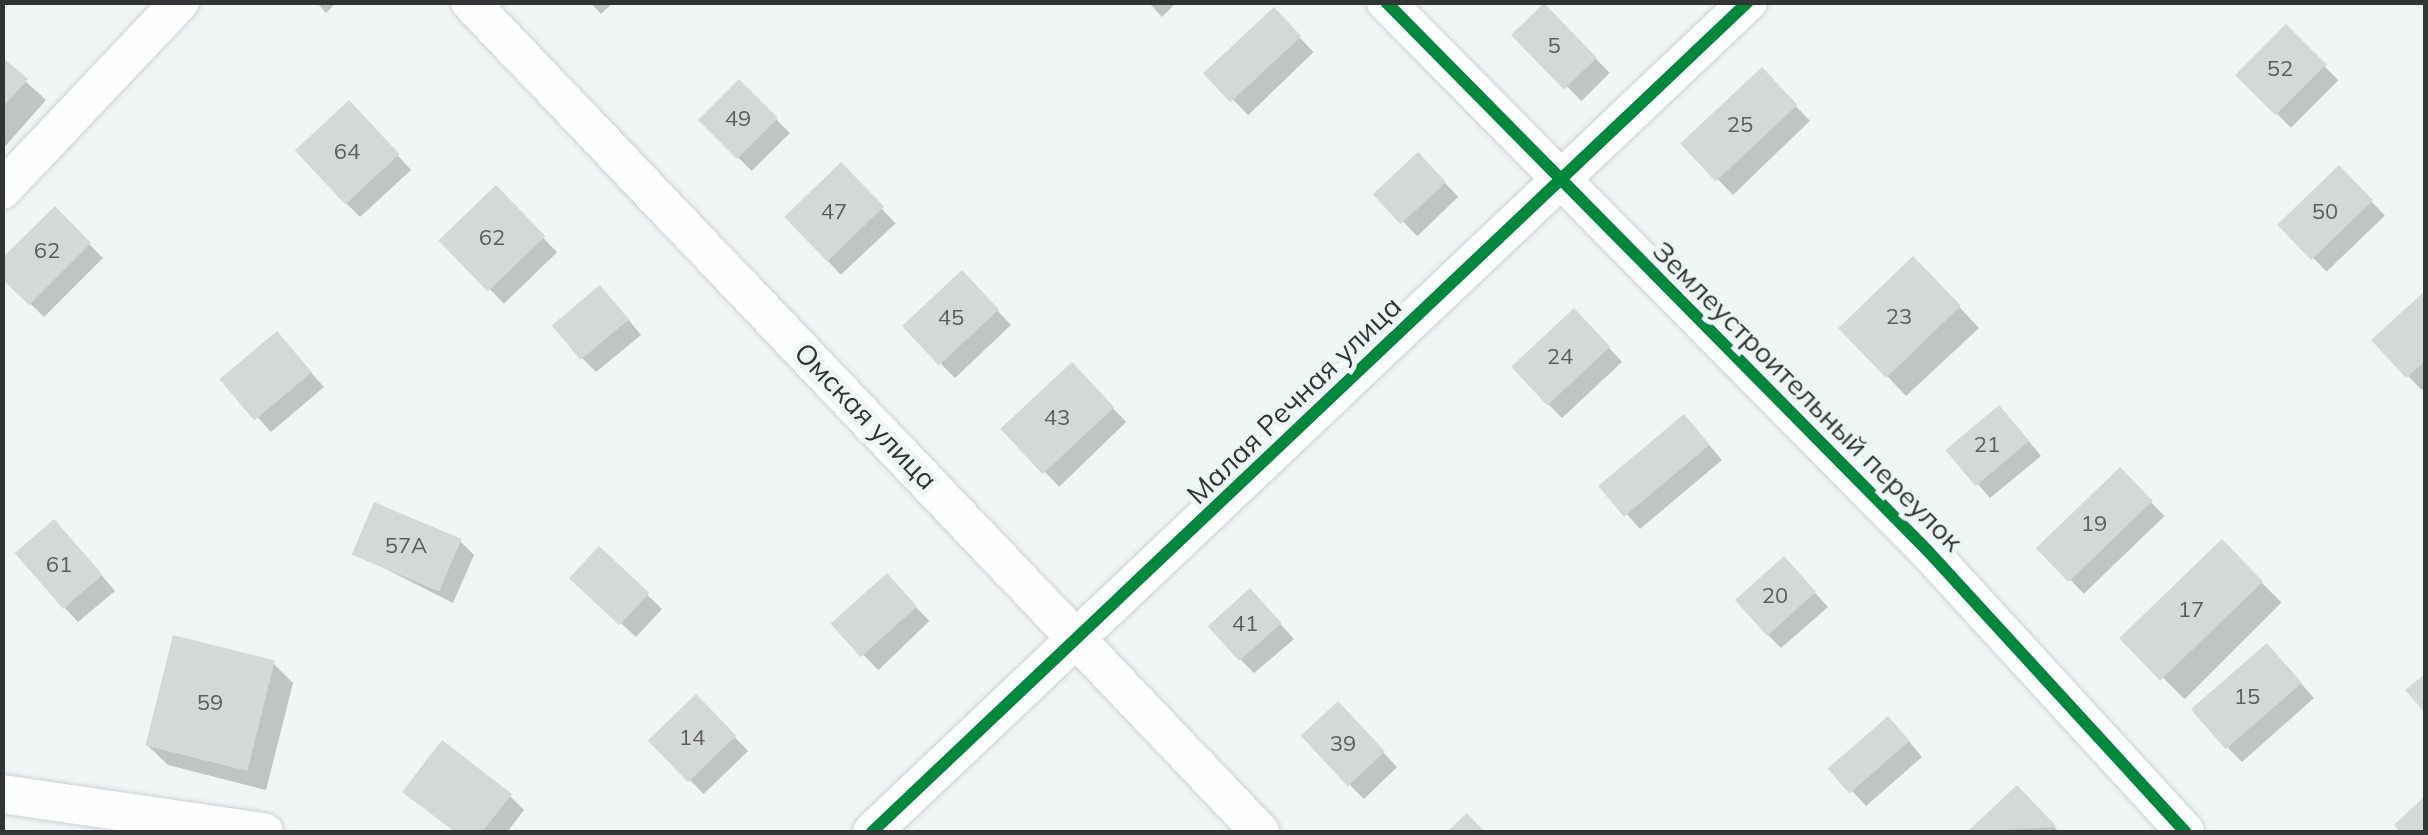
<!DOCTYPE html>
<html>
<head>
<meta charset="utf-8">
<style>
	body { margin:0 }
	#map { position:relative; width:2428px; height:835px; overflow:hidden; background:#f0f5f5; font-family:Mulish,sans-serif }
	div>[style] { position:absolute }
	.shadow>* { inset:0; background:#0003; transform-origin:0 0 }
	.building>* { inset:0; background:#d5d8d8; transform-origin:0 0 }
	.roads { filter:drop-shadow(0 0 2px #ced1d1) drop-shadow(0 0 2px #ced1d1) }
	.street>* { height:38px; margin:-19px; padding:0 19px; transform-origin:19px; border-radius:19px; background:#fdfefe }
	.cycleway>* { height:12px; margin:-6px; padding:0 6px; transform-origin:6px; border-radius:6px; background:#00873e }
	span { translate:-50% -50%; white-space:nowrap; text-align:center; line-height:1.15; -webkit-text-stroke:10px #eef7f6; paint-order:stroke }
	.number-label { font-size:22px; color:#5b5e5e }
	.number-label span { -webkit-text-stroke-width:0 }
	.street-label { font-size:28px; color:#323535 }
	.frame { position:absolute; inset:0; border:5px solid #323535; pointer-events:none }
</style>
</head>
<body>
<div id="map">
	<div class="shadow">
		<div style="clip-path:polygon(316px 2px,337px 2px,326px 13px)"></div>
		<div style="clip-path:polygon(590px 2px,614px 2px,601px 14px)"></div>
		<div style="clip-path:polygon(1148px 2px,1177px 2px,1162px 17px)"></div>
		<div style="left:1544px;top:7px;width:93px;height:40px;rotate:45deg"></div>
		<div style="left:1274px;top:11px;width:57px;height:91px;rotate:46deg"></div>
		<div style="left:2286px;top:28px;width:74px;height:67px;rotate:45deg"></div>
		<div style="clip-path:polygon(2px 60px,46px 100px,2px 150px)"></div>
		<div style="left:1762px;top:71px;width:69px;height:107px;rotate:46deg"></div>
		<div style="left:739px;top:82px;width:72px;height:54px;rotate:45deg"></div>
		<div style="clip-path:polygon(363px 117px,411px 170px,360px 217px,346px 203px)"></div>
		<div style="left:1418px;top:155px;width:58px;height:57px;rotate:46deg"></div>
		<div style="left:841px;top:165px;width:80px;height:75px;rotate:47deg"></div>
		<div style="left:2339px;top:168px;width:66px;height:81px;rotate:46deg"></div>
		<div style="left:496px;top:189px;width:88px;height:74px;rotate:46deg"></div>
		<div style="clip-path:polygon(55px 210px,103px 258px,44px 317px,2px 276px)"></div>
		<div style="clip-path:polygon(962px 273px,1011px 325px,955px 378px,941px 364px)"></div>
		<div style="clip-path:polygon(1933px 279px,1979px 328px,1906px 396px,1841px 327px)"></div>
		<div style="clip-path:polygon(2426px 294px,2426px 386px,2422px 390px,2408px 376px)"></div>
		<div style="clip-path:polygon(614px 302px,641px 335px,596px 372px,582px 358px)"></div>
		<div style="clip-path:polygon(1588px 325px,1622px 362px,1562px 418px,1548px 404px)"></div>
		<div style="clip-path:polygon(290px 349px,324px 387px,271px 432px,224px 380px)"></div>
		<div style="left:1072px;top:366px;width:78px;height:93px;rotate:46deg"></div>
		<div style="clip-path:polygon(2013px 422px,2041px 456px,1990px 498px,1948px 450px)"></div>
		<div style="clip-path:polygon(1698px 432px,1722px 460px,1640px 529px,1602px 486px)"></div>
		<div style="left:2120px;top:470px;width:64px;height:112px;rotate:46deg"></div>
		<div style="clip-path:polygon(68px 536px,115px 591px,78px 622px,65px 608px)"></div>
		<div style="clip-path:polygon(460px 541px,474px 555px,453px 603px,354px 553px)"></div>
		<div style="left:2222px;top:543px;width:84px;height:137px;rotate:45deg"></div>
		<div style="clip-path:polygon(599px 549px,662px 609px,636px 637px,587px 592px)"></div>
		<div style="clip-path:polygon(1797px 573px,1828px 607px,1781px 648px,1767px 634px)"></div>
		<div style="left:887px;top:577px;width:61px;height:71px;rotate:46deg"></div>
		<div style="clip-path:polygon(1263px 605px,1294px 639px,1254px 673px,1240px 659px)"></div>
		<div style="clip-path:polygon(2280px 660px,2314px 698px,2242px 762px,2228px 748px)"></div>
		<div style="clip-path:polygon(273px 663px,293px 683px,266px 790px,168px 765px,147px 745px)"></div>
		<div style="left:696px;top:697px;width:75px;height:62px;rotate:46deg"></div>
		<div style="clip-path:polygon(1352px 719px,1397px 767px,1364px 799px,1350px 785px)"></div>
		<div style="clip-path:polygon(1902px 733px,1922px 757px,1866px 806px,1832px 769px)"></div>
		<div style="clip-path:polygon(2017px 788px,2059px 832px,1971px 832px)"></div>
		<div style="clip-path:polygon(406px 791px,510px 796px,524px 810px,507px 832px,455px 832px)"></div>
	</div>
	<div class="building">
		<div style="left:1544px;top:3px;width:76px;height:46px;rotate:46deg"></div>
		<div style="left:1274px;top:7px;width:40px;height:97px;rotate:47deg"></div>
		<div style="left:2286px;top:24px;width:57px;height:72px;rotate:45deg"></div>
		<div style="clip-path:polygon(2px 57px,28px 79px,2px 108px)"></div>
		<div style="left:1762px;top:67px;width:52px;height:112px;rotate:47deg"></div>
		<div style="left:739px;top:79px;width:55px;height:58px;rotate:45deg"></div>
		<div style="left:349px;top:100px;width:74px;height:74px;rotate:47deg"></div>
		<div style="left:1418px;top:152px;width:41px;height:62px;rotate:47deg"></div>
		<div style="left:841px;top:162px;width:62px;height:79px;rotate:46deg"></div>
		<div style="left:2339px;top:165px;width:49px;height:86px;rotate:46deg"></div>
		<div style="left:496px;top:185px;width:71px;height:80px;rotate:46deg"></div>
		<div style="clip-path:polygon(55px 206px,91px 243px,29px 305px,2px 279px,2px 258px)"></div>
		<div style="left:1913px;top:256px;width:69px;height:104px;rotate:46deg"></div>
		<div style="left:962px;top:270px;width:54px;height:82px;rotate:47deg"></div>
		<div style="left:600px;top:285px;width:45px;height:63px;rotate:50deg"></div>
		<div style="clip-path:polygon(2426px 290px,2426px 360px,2406px 378px,2371px 340px)"></div>
		<div style="left:1574px;top:308px;width:53px;height:86px;rotate:47deg"></div>
		<div style="left:277px;top:331px;width:54px;height:75px;rotate:50deg"></div>
		<div style="left:1072px;top:362px;width:62px;height:98px;rotate:47deg"></div>
		<div style="left:1999px;top:405px;width:47px;height:70px;rotate:50deg"></div>
		<div style="left:1684px;top:414px;width:40px;height:112px;rotate:50deg"></div>
		<div style="left:2120px;top:467px;width:47px;height:117px;rotate:46deg"></div>
		<div style="left:374px;top:502px;width:95px;height:57px;rotate:23deg"></div>
		<div style="left:54px;top:519px;width:74px;height:52px;rotate:49deg"></div>
		<div style="left:2222px;top:539px;width:59px;height:143px;rotate:46deg"></div>
		<div style="left:599px;top:546px;width:69px;height:44px;rotate:43deg"></div>
		<div style="left:1784px;top:556px;width:48px;height:66px;rotate:48deg"></div>
		<div style="left:887px;top:573px;width:45px;height:76px;rotate:48deg"></div>
		<div style="left:1250px;top:588px;width:47px;height:57px;rotate:48deg"></div>
		<div style="left:173px;top:635px;width:105px;height:114px;rotate:14deg"></div>
		<div style="left:2267px;top:643px;width:53px;height:101px;rotate:49deg"></div>
		<div style="clip-path:polygon(2426px 673px,2426px 714px,2405px 690px)"></div>
		<div style="left:696px;top:694px;width:58px;height:67px;rotate:46deg"></div>
		<div style="left:1338px;top:701px;width:69px;height:51px;rotate:47deg"></div>
		<div style="left:1888px;top:716px;width:33px;height:80px;rotate:49deg"></div>
		<div style="clip-path:polygon(442px 740px,512px 794px,482px 832px,455px 832px,402px 792px)"></div>
		<div style="clip-path:polygon(2017px 785px,2057px 827px,1967px 832px)"></div>
		<div style="clip-path:polygon(2426px 795px,2426px 832px,2400px 832px,2394px 825px)"></div>
		<div style="clip-path:polygon(1467px 813px,1485px 832px,1447px 832px)"></div>
	</div>
	<div class="roads">
		<div class="street">
			<div style="left:470px;top:2px;width:1146px;rotate:46.41deg"></div>
			<div style="left:1386px;top:2px;width:770px;rotate:45.37deg"></div>
			<div style="left:1927px;top:550px;width:382px;rotate:47.5deg"></div>
			<div style="left:2px;top:190px;width:259px;rotate:-46.6deg"></div>
			<div style="left:2px;top:794px;width:265px;rotate:8.3deg"></div>
			<div style="left:872px;top:832px;width:1207px;rotate:-43.46deg"></div>
		</div>
	</div>
	<div class="cycleway">
		<div style="left:1386px;top:2px;width:770px;rotate:45.37deg"></div>
		<div style="left:1927px;top:550px;width:382px;rotate:47.5deg"></div>
		<div style="left:872px;top:832px;width:1207px;rotate:-43.46deg"></div>
	</div>
	<div class="number-label">
		<span style="left:1554px;top:46px">5</span>
		<span style="left:2280px;top:69px">52</span>
		<span style="left:738px;top:119px">49</span>
		<span style="left:1740px;top:125px">25</span>
		<span style="left:347px;top:152px">64</span>
		<span style="left:834px;top:212px">47</span>
		<span style="left:2325px;top:212px">50</span>
		<span style="left:492px;top:238px">62</span>
		<span style="left:47px;top:251px">62</span>
		<span style="left:1899px;top:317px">23</span>
		<span style="left:951px;top:318px">45</span>
		<span style="left:1560px;top:357px">24</span>
		<span style="left:1057px;top:418px">43</span>
		<span style="left:1987px;top:445px">21</span>
		<span style="left:2094px;top:524px">19</span>
		<span style="left:406px;top:546px">57A</span>
		<span style="left:59px;top:565px">61</span>
		<span style="left:1775px;top:596px">20</span>
		<span style="left:2191px;top:610px">17</span>
		<span style="left:1245px;top:624px">41</span>
		<span style="left:2247px;top:697px">15</span>
		<span style="left:210px;top:703px">59</span>
		<span style="left:692px;top:738px">14</span>
		<span style="left:1343px;top:744px">39</span>
	</div>
	<div class="street-label">
		<span style="left:1808px;top:396px;rotate:45deg">Землеустроительный переулок</span>
		<span style="left:1294px;top:400px;rotate:-44deg">Малая Речная улица</span>
		<span style="left:866px;top:416px;rotate:46deg">Омская улица</span>
	</div>
	<div class="frame"></div>
</div>
</body>
</html>
